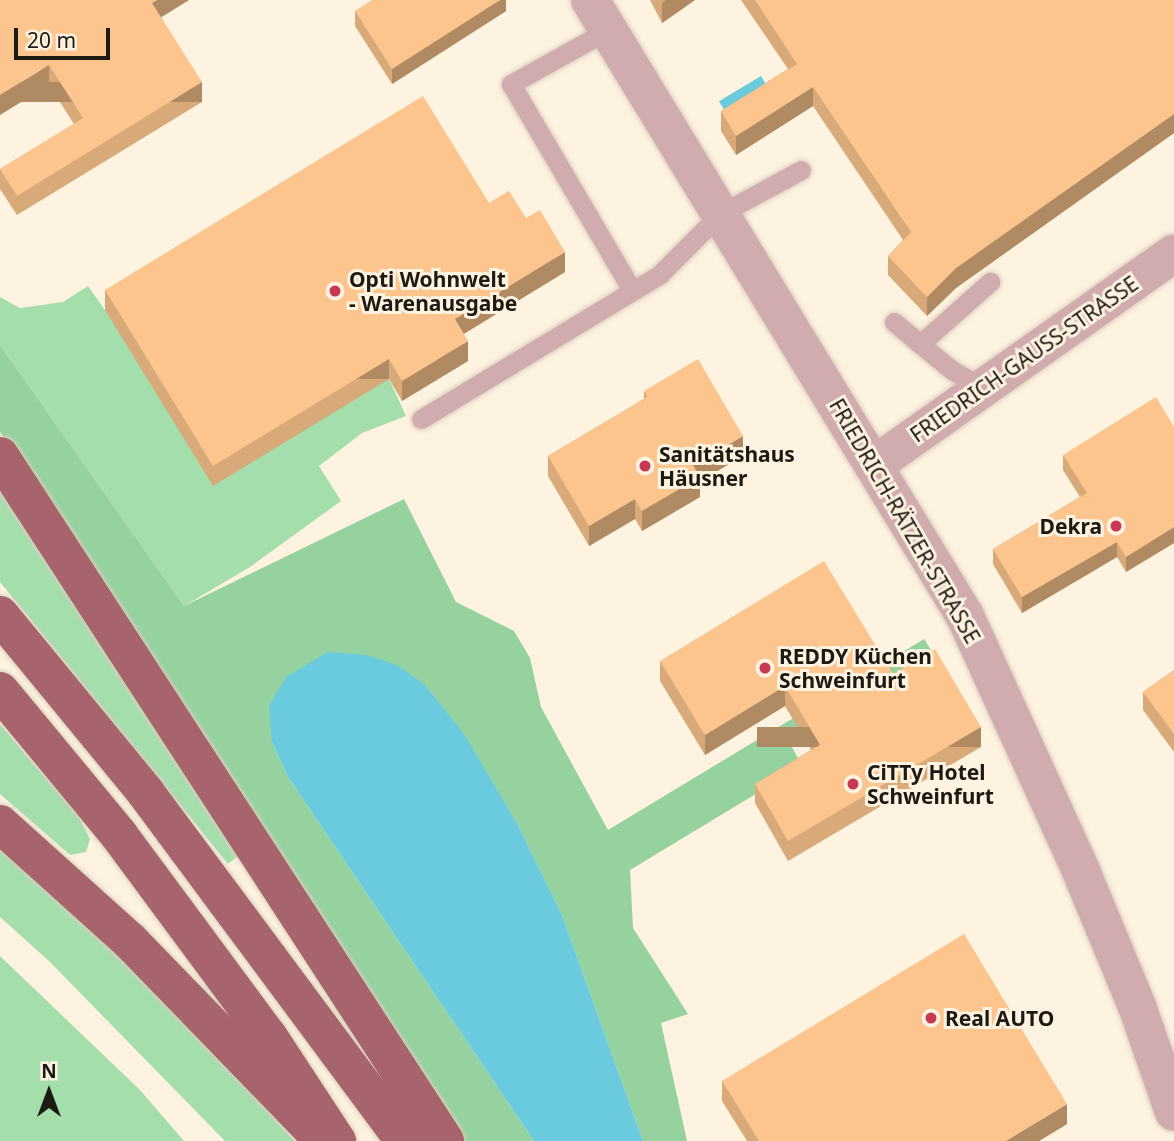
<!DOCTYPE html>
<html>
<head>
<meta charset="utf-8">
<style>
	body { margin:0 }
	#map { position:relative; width:1174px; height:1141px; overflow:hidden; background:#fef2e0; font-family:"Noto Sans",sans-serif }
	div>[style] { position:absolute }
	.green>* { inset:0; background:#a4dead }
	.forest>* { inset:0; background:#95d29f }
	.water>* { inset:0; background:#6acbde; transform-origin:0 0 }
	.roads { filter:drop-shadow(0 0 2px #dacfbf) drop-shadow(0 0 2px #dacfbf) }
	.service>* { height:19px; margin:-9.5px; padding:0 9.5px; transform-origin:9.5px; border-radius:9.5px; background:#d1acaf }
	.minor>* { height:38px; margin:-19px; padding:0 19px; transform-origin:19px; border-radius:19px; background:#d1acaf }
	.trunk>* { height:38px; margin:-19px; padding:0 19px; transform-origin:19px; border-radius:19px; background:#a7646c }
	.wall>* { inset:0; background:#d8a979 }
	.shaded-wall>* { inset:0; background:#b08a63; transform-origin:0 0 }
	.building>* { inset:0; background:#fbc58d }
	.dots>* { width:19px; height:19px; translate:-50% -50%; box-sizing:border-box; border:4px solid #fef2e0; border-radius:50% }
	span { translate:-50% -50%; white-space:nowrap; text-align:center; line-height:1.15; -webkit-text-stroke:6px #fef2e0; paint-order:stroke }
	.poi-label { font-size:21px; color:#1d1913; font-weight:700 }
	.left { translate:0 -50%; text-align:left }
	.right { translate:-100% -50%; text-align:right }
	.street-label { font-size:21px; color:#1d1913 }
	.north { position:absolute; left:14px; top:1057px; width:70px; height:70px; -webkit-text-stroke:5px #fef2e0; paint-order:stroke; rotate:0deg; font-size:19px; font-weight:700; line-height:28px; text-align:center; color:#1d1913 }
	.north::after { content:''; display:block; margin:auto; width:24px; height:32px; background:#1d1913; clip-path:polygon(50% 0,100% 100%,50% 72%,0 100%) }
	.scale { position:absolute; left:14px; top:28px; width:96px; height:32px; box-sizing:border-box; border:4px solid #1d1913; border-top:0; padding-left:9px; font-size:21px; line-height:24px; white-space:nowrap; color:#1d1913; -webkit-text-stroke:5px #fef2e0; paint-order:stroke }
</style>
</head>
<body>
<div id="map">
	<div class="green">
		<div style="clip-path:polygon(88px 286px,105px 310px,389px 379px,406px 416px,362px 433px,319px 466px,341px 501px,250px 567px,184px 606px,0 345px,0 297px,20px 308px,63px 302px)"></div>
		<div style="clip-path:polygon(0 488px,242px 853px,228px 864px,0 582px)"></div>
		<div style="clip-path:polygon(0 724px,79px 817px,90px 839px,86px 852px,70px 855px,0 794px)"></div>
		<div style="clip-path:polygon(0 836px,80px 910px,295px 1141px,225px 1141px,49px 961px,0 917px)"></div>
		<div style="clip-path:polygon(0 956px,140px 1090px,184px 1141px,0 1141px)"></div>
	</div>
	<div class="forest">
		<div style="clip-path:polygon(0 345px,184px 606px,404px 499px,456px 602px,514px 631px,530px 658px,541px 707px,608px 830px,924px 639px,938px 661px,792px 747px,802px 766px,630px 870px,633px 928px,688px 1014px,661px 1023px,687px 1141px,643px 1141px,562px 915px,517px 823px,463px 734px,426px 686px,272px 742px,288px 777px,534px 1141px,464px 1141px,198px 725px,0 432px)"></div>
	</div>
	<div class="water">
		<div style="left:761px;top:76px;width:23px;height:49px;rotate:59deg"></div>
		<div style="clip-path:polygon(328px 652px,367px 655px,399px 666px,426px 686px,464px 734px,517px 823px,562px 915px,643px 1141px,534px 1141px,288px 777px,272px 742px,269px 706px,286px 677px)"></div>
	</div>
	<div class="roads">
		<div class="service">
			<div style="left:608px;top:30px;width:111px;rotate:150.9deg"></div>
			<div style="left:511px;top:84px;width:239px;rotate:59.6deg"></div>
			<div style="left:894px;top:322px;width:34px;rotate:40deg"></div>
			<div style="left:984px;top:388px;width:35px;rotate:-151deg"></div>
			<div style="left:953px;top:371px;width:43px;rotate:-140.7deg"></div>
			<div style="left:920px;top:344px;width:94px;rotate:-41.5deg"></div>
			<div style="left:421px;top:419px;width:280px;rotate:-31.2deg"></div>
			<div style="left:660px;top:274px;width:85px;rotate:-45deg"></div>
			<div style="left:720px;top:214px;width:92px;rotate:-28.5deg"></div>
		</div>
		<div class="minor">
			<div style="left:590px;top:0;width:721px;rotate:58.67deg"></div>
			<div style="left:965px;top:616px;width:280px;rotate:65.5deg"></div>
			<div style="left:1081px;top:871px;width:146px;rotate:67.5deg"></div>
			<div style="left:1137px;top:1006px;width:112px;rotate:70.8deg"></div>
			<div style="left:874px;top:465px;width:367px;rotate:-35.2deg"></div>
		</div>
		<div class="trunk">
			<div style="left:0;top:456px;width:817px;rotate:56.99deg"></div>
			<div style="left:0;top:615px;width:230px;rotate:50.6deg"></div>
			<div style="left:146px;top:793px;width:433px;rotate:53.4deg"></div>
			<div style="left:0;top:691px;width:187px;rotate:50.4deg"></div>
			<div style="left:119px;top:835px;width:250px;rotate:53.5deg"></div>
			<div style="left:268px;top:1036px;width:126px;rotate:56.7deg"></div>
			<div style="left:0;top:824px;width:175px;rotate:42deg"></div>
			<div style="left:130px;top:941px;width:260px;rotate:45.9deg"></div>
		</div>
	</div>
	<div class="wall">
		<div style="clip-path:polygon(0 0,189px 0,161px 17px,202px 102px,17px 215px,0 189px,0 169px,74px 124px,49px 85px)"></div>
		<div style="clip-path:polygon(506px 0,506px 11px,392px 84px,355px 26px,355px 11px)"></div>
		<div style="clip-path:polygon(650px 0,695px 0,662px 23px)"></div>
		<div style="clip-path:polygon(741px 0,1174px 0,1174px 133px,956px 288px,927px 316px,888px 275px,888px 256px,903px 240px,813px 106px,736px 155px,721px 131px,721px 111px,788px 69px)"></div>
		<div style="clip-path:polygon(489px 203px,526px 218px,565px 272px,464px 334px,468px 361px,402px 401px,389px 379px,213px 486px,105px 310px,105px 290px)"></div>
		<div style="clip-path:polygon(644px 391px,743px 456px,700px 481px,700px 497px,642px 531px,635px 519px,589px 546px,548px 476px,548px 456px,644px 399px)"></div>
		<div style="clip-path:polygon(1174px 427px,1174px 543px,1126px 572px,1117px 557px,1022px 613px,993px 564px,993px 549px,1080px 497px,1063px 470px,1063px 455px)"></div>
		<div style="clip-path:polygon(660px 661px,893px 674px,981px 747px,788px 861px,755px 803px,755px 784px,811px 750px,785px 706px,705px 755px,660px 681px)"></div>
		<div style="clip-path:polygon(1174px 670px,1174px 752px,1143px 710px,1143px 692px)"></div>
		<div style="clip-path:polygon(722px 1081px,1067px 1124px,1039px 1141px,747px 1141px,722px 1101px)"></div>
	</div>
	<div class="shaded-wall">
		<div style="clip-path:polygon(157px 0,189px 0,152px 23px,152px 3px)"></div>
		<div style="clip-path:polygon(500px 0,506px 0,506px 11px,392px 84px,392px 69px)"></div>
		<div style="clip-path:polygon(666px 0,695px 0,662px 23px,662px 3px)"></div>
		<div style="clip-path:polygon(49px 65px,49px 85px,0 115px,0 95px)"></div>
		<div style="left:202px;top:82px;width:20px;height:217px;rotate:90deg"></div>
		<div style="clip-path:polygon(813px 87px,813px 106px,736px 155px,736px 136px)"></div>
		<div style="clip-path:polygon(1174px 114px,1174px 133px,956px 288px,927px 316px,927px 297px,956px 268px)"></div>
		<div style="clip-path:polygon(565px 252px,565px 272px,455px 339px,455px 319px)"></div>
		<div style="clip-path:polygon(468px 341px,468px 361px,402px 401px,402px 381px)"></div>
		<div style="left:389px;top:359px;width:20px;height:206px;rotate:90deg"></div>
		<div style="clip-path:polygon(743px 436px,743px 456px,700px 481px,700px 497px,642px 531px,642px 511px,693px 465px)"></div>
		<div style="clip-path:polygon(635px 499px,635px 519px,589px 546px,589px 526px)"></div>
		<div style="clip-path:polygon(1174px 527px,1174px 543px,1126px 572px,1126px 557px)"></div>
		<div style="clip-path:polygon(1117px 542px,1117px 557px,1022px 613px,1022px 597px)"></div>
		<div style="clip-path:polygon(785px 686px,785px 706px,705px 755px,705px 735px)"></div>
		<div style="left:981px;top:727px;width:20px;height:224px;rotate:90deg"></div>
		<div style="clip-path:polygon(1067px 1104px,1067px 1124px,1039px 1141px,1006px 1141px)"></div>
	</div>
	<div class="building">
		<div style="clip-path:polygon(0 0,157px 0,152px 3px,202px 82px,17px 196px,0 169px,83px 118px,49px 65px,0 95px)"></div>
		<div style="clip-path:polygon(372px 0,500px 0,392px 69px,355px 11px)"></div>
		<div style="clip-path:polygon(755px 0,1174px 0,1174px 114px,956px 268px,927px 297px,888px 256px,911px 232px,813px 87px,736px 136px,721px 111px,797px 64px)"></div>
		<div style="clip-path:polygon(423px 96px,489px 203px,509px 191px,526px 218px,540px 210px,565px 252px,455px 319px,468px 341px,402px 381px,389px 359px,213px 466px,105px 290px)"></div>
		<div style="clip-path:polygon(698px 359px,743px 436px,693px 465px,700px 477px,642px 511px,635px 499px,589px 526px,548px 456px,647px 397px,644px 391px)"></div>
		<div style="clip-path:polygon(1156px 397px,1174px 427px,1174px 527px,1126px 557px,1117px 542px,1022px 597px,993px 549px,1087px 493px,1063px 455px)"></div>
		<div style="clip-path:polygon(824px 561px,893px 674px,935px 649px,981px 727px,788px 841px,755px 784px,820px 745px,785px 686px,705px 735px,660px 661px)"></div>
		<div style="clip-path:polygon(1174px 670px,1174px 734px,1143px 692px)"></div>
		<div style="clip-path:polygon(964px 934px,1067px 1104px,1006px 1141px,759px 1141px,722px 1081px)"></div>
	</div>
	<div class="dots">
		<div style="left:335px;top:291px;background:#c83852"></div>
		<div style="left:645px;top:466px;background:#c83852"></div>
		<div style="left:1116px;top:526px;background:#c83852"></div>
		<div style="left:765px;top:668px;background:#c83852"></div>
		<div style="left:853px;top:784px;background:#c83852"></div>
		<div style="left:931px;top:1018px;background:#c83852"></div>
	</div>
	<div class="poi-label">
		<span class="left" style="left:349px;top:291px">Opti Wohnwelt<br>- Warenausgabe</span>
		<span class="left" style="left:659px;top:466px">Sanitätshaus<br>Häusner</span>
		<span class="right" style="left:1102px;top:526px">Dekra</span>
		<span class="left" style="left:779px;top:668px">REDDY Küchen<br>Schweinfurt</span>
		<span class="left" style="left:867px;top:784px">CiTTy Hotel<br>Schweinfurt</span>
		<span class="left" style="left:945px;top:1018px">Real AUTO</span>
	</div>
	<div class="street-label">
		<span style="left:1024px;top:359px;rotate:-35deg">FRIEDRICH-GAUSS-STRASSE</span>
		<span style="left:905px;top:521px;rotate:60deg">FRIEDRICH-RÄTZER-STRASSE</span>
	</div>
	<div class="north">N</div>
	<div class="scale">20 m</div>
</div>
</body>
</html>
